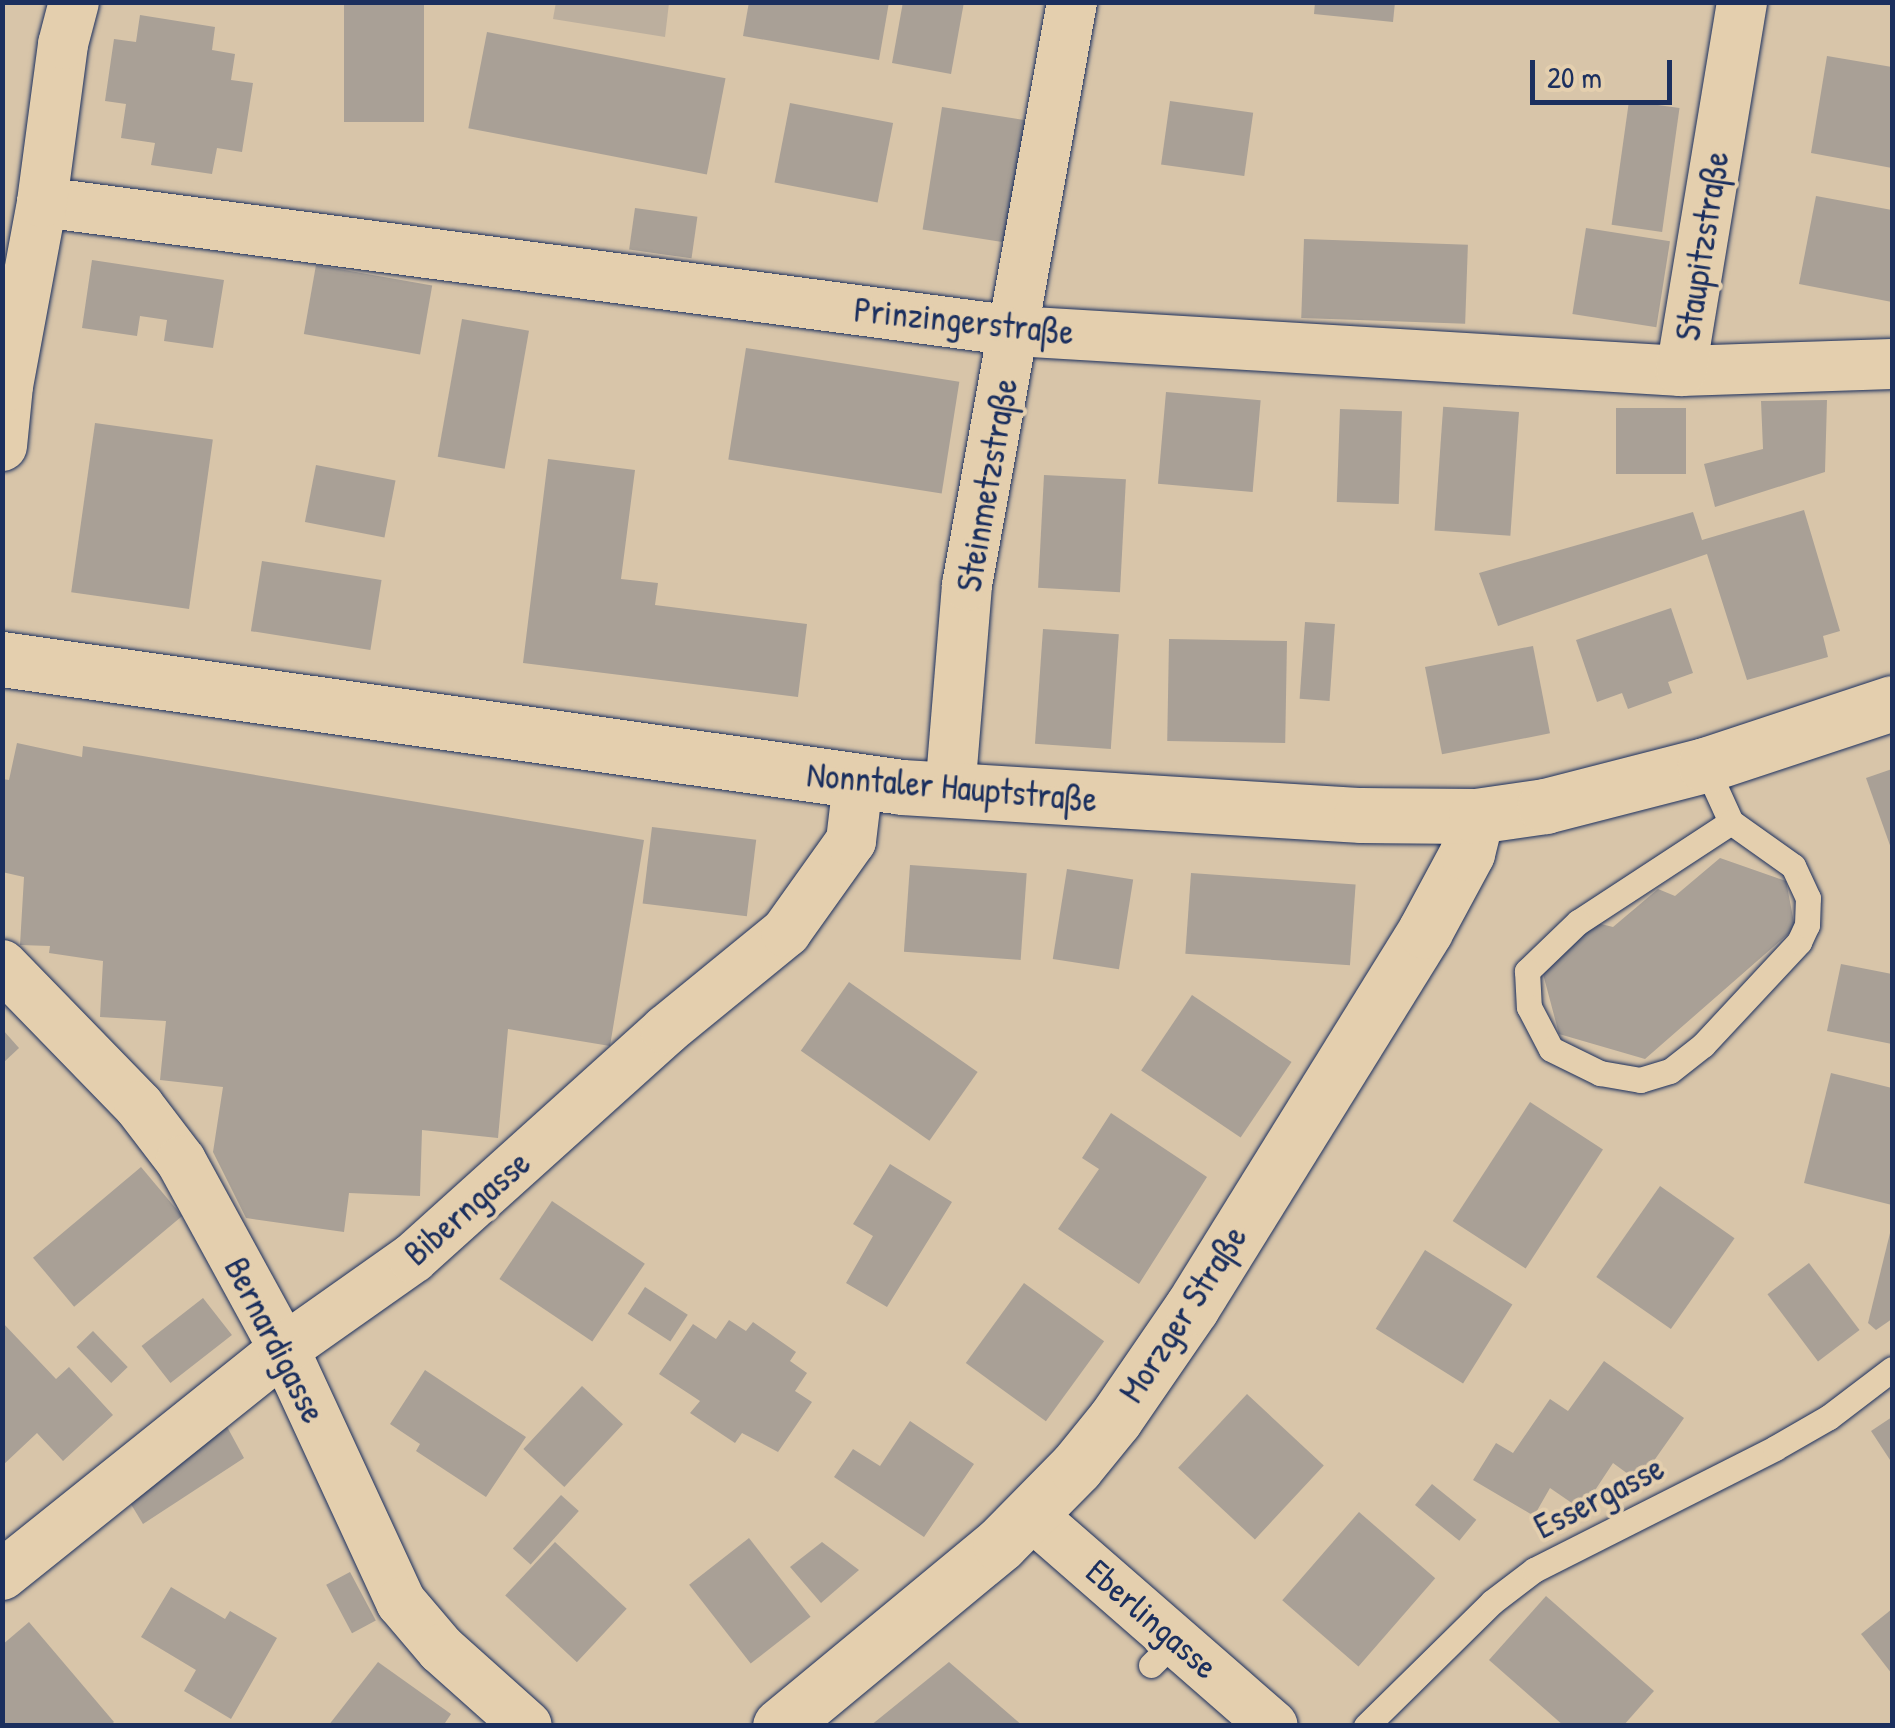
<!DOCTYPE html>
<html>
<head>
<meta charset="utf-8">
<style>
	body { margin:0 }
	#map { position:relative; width:1895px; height:1728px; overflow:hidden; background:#d8c5a9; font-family:"Patrick Hand",sans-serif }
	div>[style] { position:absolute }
	.green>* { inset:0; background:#bcaf9e }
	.building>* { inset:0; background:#a9a096; transform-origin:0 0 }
	.roads { filter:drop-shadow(0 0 2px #1b2f5e) drop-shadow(0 0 2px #1b2f5e) }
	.service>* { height:25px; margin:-12.5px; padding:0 12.5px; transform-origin:12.5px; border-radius:12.5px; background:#e4cfae }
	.minor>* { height:50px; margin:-25px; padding:0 25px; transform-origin:25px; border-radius:25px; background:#e4cfae }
	.tertiary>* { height:55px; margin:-27.5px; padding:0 27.5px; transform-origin:27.5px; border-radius:27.5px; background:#e4cfae }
	.secondary>* { height:55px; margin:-27.5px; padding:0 27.5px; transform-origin:27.5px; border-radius:27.5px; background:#e4cfae }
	span { translate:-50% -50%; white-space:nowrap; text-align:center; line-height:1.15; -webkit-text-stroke:8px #e4cfae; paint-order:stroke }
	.street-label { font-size:35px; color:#1b2f5e }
	.frame { position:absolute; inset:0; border:5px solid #1b2f5e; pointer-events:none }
	.scale { position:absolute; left:1530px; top:60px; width:142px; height:45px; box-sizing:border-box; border:5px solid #1b2f5e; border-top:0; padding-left:12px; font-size:30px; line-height:35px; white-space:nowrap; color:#1b2f5e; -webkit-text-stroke:8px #e4cfae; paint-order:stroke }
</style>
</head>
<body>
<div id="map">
	<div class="green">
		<div style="clip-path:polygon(556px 2px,669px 3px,665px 37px,553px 19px)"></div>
	</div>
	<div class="building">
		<div style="left:344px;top:2px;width:80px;height:120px"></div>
		<div style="clip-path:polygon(749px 2px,889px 2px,879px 60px,743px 36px)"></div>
		<div style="clip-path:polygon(903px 2px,964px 2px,951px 74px,892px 63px)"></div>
		<div style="clip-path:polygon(1315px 2px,1395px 2px,1393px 22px,1314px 14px)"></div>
		<div style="clip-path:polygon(140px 15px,215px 27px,212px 50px,235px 54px,231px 80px,253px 83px,242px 152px,217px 148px,212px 174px,151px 165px,155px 143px,121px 138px,126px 104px,105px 101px,114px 39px,136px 42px)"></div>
		<div style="left:487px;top:32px;width:243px;height:98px;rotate:11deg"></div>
		<div style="clip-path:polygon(1827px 56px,1892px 67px,1892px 168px,1811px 153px)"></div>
		<div style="left:1170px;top:101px;width:84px;height:64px;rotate:8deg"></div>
		<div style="left:1629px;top:101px;width:51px;height:125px;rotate:8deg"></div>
		<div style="left:790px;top:103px;width:105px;height:81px;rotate:11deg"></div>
		<div style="left:942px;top:107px;width:87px;height:124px;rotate:9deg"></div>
		<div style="clip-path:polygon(1816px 196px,1892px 210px,1892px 302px,1799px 284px)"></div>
		<div style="left:635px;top:208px;width:63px;height:42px;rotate:8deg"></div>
		<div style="left:1586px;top:228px;width:85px;height:87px;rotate:9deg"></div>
		<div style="left:1304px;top:239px;width:164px;height:79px;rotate:2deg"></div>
		<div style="clip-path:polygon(92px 260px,224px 280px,213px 348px,164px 341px,167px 320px,140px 316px,137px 336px,82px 328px)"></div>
		<div style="left:316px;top:265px;width:118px;height:70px;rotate:10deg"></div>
		<div style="left:462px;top:319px;width:68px;height:140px;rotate:10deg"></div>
		<div style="left:746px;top:348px;width:216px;height:113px;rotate:9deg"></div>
		<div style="left:1166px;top:392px;width:95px;height:92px;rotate:5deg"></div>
		<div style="clip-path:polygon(1827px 400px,1825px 472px,1715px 507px,1704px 464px,1763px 449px,1761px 401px)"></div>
		<div style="left:1686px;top:408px;width:66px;height:70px;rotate:90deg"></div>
		<div style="left:1340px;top:409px;width:62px;height:93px;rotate:2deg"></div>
		<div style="left:1519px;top:412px;width:124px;height:76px;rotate:94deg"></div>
		<div style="left:95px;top:423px;width:119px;height:171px;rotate:8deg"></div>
		<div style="clip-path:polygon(548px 459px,635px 470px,621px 579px,658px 583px,655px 605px,807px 624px,798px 697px,523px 663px)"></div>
		<div style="left:316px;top:465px;width:81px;height:58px;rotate:11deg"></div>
		<div style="left:1044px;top:475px;width:82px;height:113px;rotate:3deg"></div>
		<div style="clip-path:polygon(1804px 510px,1840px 631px,1823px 636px,1828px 657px,1747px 680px,1707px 554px,1498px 626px,1479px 573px,1693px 512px,1702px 540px)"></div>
		<div style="left:262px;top:561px;width:121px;height:71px;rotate:9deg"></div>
		<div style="clip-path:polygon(1671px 608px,1693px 673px,1668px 682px,1672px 693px,1628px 709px,1622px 693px,1597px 702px,1576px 640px)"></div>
		<div style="left:1305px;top:622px;width:30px;height:77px;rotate:4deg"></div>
		<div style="left:1043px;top:629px;width:76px;height:115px;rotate:4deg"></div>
		<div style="left:1169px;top:639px;width:118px;height:102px;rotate:1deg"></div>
		<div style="left:1533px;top:646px;width:89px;height:110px;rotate:79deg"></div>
		<div style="clip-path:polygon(17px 743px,82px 757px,83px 746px,644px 840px,610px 1046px,508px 1029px,498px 1138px,422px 1130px,420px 1196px,349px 1193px,344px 1232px,246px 1218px,213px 1152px,223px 1087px,160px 1080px,166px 1021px,100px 1017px,103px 961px,49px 953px,50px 946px,20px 945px,24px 877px,2px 872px,2px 779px,9px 780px)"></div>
		<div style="clip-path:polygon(1892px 769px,1892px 851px,1866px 778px)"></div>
		<div style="left:652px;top:827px;width:105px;height:77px;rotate:7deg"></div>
		<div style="clip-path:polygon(1720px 858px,1786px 881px,1795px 928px,1645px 1059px,1559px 1034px,1542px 970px,1597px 923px,1613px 927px,1658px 889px,1675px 896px)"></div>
		<div style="left:910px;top:865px;width:117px;height:87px;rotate:4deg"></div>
		<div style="left:1067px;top:869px;width:67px;height:91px;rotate:9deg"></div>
		<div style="left:1191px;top:873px;width:165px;height:81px;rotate:4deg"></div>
		<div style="clip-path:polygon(1841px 964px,1892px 974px,1892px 1044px,1827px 1031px)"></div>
		<div style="left:849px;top:982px;width:157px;height:84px;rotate:35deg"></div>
		<div style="left:1192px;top:995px;width:120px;height:91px;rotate:34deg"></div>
		<div style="clip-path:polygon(3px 1030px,19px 1048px,3px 1063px)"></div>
		<div style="clip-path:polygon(1831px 1073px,1892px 1088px,1892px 1205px,1804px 1183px)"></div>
		<div style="left:1530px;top:1102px;width:87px;height:142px;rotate:33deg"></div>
		<div style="clip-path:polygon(1111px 1113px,1207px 1177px,1139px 1284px,1058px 1229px,1099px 1169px,1082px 1158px)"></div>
		<div style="clip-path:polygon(890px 1164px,952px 1202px,887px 1307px,846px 1283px,873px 1236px,853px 1224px)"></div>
		<div style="left:141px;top:1167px;width:64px;height:141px;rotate:50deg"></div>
		<div style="left:1660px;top:1186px;width:91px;height:111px;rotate:35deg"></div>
		<div style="left:552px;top:1201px;width:112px;height:94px;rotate:34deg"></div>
		<div style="clip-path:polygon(1891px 1229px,1892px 1319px,1876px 1330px,1868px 1323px)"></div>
		<div style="left:1425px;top:1250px;width:103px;height:93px;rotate:32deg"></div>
		<div style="left:1809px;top:1263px;width:84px;height:52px;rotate:53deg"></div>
		<div style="left:1024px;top:1283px;width:99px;height:99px;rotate:36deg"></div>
		<div style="left:645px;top:1287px;width:51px;height:32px;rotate:33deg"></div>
		<div style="left:203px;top:1298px;width:47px;height:78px;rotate:52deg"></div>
		<div style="clip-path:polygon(729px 1320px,746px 1331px,753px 1322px,796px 1352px,790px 1361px,807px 1373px,795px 1391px,812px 1402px,778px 1452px,742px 1433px,735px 1443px,690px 1413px,700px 1401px,659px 1374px,693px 1324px,716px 1339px)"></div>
		<div style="clip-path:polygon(2px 1322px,56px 1379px,69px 1367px,113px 1415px,63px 1461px,37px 1433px,2px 1466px)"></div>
		<div style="left:93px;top:1331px;width:50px;height:23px;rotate:46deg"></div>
		<div style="clip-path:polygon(1604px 1361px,1684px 1418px,1639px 1482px,1613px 1463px,1582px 1510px,1550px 1488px,1534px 1516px,1473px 1480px,1496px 1443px,1513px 1453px,1550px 1399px,1568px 1411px)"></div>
		<div style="clip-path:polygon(425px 1370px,526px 1437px,486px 1497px,416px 1451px,420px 1444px,390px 1424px)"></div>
		<div style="left:582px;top:1386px;width:56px;height:86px;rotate:43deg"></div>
		<div style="left:1247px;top:1394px;width:105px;height:101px;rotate:43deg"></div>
		<div style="clip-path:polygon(1892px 1417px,1892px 1463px,1871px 1431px)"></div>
		<div style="clip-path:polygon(910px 1421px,974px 1464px,924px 1537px,834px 1477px,853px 1449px,880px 1466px)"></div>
		<div style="clip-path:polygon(225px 1423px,244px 1458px,143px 1524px,126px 1496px)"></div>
		<div style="left:1432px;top:1484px;width:57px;height:27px;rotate:39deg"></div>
		<div style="left:561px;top:1495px;width:24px;height:72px;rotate:42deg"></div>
		<div style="left:1359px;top:1512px;width:101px;height:117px;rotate:41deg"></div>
		<div style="left:749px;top:1538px;width:100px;height:76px;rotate:52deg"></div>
		<div style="left:555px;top:1542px;width:98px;height:73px;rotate:43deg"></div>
		<div style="clip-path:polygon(822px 1542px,859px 1570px,821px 1603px,790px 1567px)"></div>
		<div style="left:350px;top:1572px;width:55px;height:27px;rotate:62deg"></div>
		<div style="clip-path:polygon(171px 1587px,225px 1619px,230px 1611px,277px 1638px,231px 1719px,184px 1691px,196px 1670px,141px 1637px)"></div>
		<div style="clip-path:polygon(1546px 1596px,1654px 1691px,1623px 1726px,1564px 1726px,1489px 1660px)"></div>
		<div style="clip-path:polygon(1892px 1609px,1892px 1674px,1861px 1634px)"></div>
		<div style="clip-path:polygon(29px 1622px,114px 1722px,110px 1726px,2px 1726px,2px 1645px)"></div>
		<div style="clip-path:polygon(378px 1662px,451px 1714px,443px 1726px,328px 1726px)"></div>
		<div style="clip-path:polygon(949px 1662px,1023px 1726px,870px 1726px)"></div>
	</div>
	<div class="roads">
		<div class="service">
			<div style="left:1705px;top:765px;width:63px;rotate:65.5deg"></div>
			<div style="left:1731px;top:822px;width:183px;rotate:146.8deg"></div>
			<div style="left:1578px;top:922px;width:71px;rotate:136.1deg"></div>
			<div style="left:1527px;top:971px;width:36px;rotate:87deg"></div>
			<div style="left:1529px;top:1007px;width:47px;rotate:62.4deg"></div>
			<div style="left:1551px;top:1049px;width:55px;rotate:26.1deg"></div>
			<div style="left:1600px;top:1073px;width:41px;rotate:9.9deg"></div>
			<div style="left:1640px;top:1080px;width:31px;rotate:-17deg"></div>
			<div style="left:1670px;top:1071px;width:42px;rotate:-38.2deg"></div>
			<div style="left:1703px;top:1045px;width:141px;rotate:-47deg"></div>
			<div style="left:1799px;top:942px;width:19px;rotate:-65deg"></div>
			<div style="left:1807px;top:925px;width:27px;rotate:-88deg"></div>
			<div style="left:1808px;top:898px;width:35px;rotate:-115deg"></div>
			<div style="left:1793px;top:866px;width:76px;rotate:-144.6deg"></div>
			<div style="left:1151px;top:1665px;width:35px;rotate:-45deg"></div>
			<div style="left:1366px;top:1726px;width:177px;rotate:-44.5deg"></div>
			<div style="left:1492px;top:1602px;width:53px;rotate:-37.3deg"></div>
			<div style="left:1534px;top:1570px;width:270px;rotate:-26.8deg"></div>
			<div style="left:1775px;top:1448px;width:62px;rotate:-29.9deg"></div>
			<div style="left:1829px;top:1417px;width:79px;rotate:-37.3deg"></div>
		</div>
		<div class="minor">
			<div style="left:42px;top:202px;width:982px;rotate:7.55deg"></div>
			<div style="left:1015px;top:331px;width:667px;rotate:3.44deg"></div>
			<div style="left:1681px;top:371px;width:211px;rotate:-1.9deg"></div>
			<div style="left:1681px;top:371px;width:374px;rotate:-80.6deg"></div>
			<div style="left:2px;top:446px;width:60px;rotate:-84.3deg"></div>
			<div style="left:8px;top:386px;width:187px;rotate:-79.5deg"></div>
			<div style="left:42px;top:202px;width:159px;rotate:-82.4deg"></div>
			<div style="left:63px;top:44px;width:43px;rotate:-75.3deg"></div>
			<div style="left:950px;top:792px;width:208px;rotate:-85.3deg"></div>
			<div style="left:967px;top:585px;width:592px;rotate:-79.79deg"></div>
			<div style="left:2px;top:965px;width:197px;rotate:45.8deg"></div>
			<div style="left:139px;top:1106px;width:69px;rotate:52.6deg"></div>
			<div style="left:181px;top:1161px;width:214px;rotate:61.3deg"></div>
			<div style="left:284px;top:1349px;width:279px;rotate:65.2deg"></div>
			<div style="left:401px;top:1602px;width:62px;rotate:49.6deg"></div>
			<div style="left:441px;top:1649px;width:115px;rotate:41.8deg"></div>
			<div style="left:1030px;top:1514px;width:322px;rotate:41.1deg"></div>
			<div style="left:2px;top:1575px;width:361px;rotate:-38.7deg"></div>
			<div style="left:284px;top:1349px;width:158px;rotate:-35.2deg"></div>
			<div style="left:413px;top:1258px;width:341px;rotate:-42deg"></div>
			<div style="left:666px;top:1030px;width:155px;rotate:-39.2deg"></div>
			<div style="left:786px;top:932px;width:112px;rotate:-54.5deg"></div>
			<div style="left:851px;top:841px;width:59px;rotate:-83.2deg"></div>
		</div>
		<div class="tertiary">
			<div style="left:780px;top:1726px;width:286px;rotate:-39.6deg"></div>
			<div style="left:1000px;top:1544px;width:108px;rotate:-45.4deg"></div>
			<div style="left:1076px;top:1467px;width:62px;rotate:-50.9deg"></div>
			<div style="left:1115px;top:1419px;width:136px;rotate:-55.5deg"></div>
			<div style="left:1192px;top:1307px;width:442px;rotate:-58.2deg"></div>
			<div style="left:1425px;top:931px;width:89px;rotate:-61.7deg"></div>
			<div style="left:1467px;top:853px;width:38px;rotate:-76deg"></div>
		</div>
		<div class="secondary">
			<div style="left:2px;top:659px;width:909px;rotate:8.09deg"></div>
			<div style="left:902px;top:787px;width:460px;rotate:3.5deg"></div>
			<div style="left:1361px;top:815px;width:115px;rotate:0.5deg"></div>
			<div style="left:1476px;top:816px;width:70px;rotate:-8.2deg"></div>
			<div style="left:1545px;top:806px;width:165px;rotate:-14.4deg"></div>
			<div style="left:1705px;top:765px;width:197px;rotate:-18.3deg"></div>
		</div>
	</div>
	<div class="street-label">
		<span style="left:1702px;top:246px;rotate:-81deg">Staupitzstraße</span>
		<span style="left:964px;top:321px;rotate:6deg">Prinzingerstraße</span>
		<span style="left:987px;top:485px;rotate:-80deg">Steinmetzstraße</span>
		<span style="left:952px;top:787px;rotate:5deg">Nonntaler Hauptstraße</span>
		<span style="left:467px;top:1208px;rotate:-41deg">Biberngasse</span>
		<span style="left:1183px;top:1314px;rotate:-57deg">Morzger Straße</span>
		<span style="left:275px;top:1340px;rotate:63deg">Bernardigasse</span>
		<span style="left:1599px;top:1497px;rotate:-27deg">Essergasse</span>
		<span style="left:1152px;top:1619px;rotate:41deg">Eberlingasse</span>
	</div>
	<div class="frame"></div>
	<div class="scale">20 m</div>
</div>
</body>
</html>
